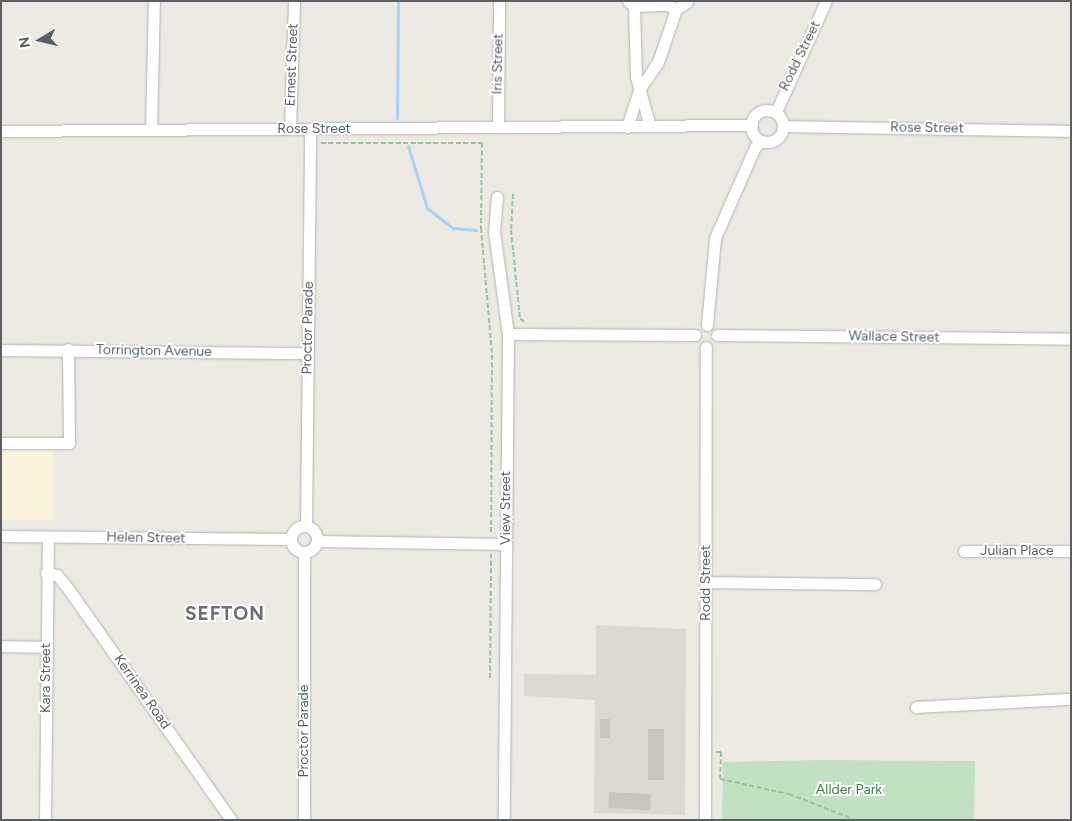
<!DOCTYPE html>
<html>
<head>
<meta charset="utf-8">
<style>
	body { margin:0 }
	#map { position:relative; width:1072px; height:821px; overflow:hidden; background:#eceae3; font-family:Figtree,sans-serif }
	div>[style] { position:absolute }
	.commercial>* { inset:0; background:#faf3db; transform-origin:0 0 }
	.education>* { inset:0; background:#dcd9d1 }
	.green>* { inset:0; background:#c2e1c3 }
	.stream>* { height:3px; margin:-1.5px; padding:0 1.5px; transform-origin:1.5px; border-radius:1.5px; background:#aad2f5 }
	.building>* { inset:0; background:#c8c5c0; transform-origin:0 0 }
	.path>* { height:2px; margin-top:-1px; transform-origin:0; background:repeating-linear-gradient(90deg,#9cc1a8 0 5px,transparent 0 7.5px) }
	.roads { filter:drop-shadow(0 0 1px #b0b3b7) drop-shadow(0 0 1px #b0b3b7) }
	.minor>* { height:11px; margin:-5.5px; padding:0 5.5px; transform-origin:5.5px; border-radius:5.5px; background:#fff }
	.minor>.ring { margin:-5.5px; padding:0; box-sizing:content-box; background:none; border:11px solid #fff; border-radius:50% }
	span { translate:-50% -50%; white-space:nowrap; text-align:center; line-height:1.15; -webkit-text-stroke:4px #fff; paint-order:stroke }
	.street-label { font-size:14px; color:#5b5e62 }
	.park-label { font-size:14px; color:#3e7e43 }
	.district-label { font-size:19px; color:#6c7074; font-weight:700; letter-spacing:1px }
	.frame { position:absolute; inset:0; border:2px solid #5b5e62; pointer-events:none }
	.north { position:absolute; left:15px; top:15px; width:50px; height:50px; -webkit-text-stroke:4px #fff; paint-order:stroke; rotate:261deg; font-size:14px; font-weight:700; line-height:20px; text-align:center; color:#5b5e62 }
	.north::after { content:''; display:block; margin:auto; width:18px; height:22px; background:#5b5e62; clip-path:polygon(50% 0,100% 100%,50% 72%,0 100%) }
</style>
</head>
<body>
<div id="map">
	<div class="commercial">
		<div style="left:1px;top:449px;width:52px;height:71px"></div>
	</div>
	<div class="education">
		<div style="clip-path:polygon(596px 625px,686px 629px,685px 815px,594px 813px,595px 700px,524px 696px,524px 674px,596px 675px)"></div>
	</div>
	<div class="green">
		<div style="clip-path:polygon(821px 760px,975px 761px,974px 820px,722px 820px,723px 762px)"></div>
	</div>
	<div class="stream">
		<div style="left:397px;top:118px;width:117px;rotate:-89.5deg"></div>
		<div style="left:408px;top:146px;width:65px;rotate:73deg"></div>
		<div style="left:427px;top:208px;width:33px;rotate:38deg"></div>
		<div style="left:453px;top:228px;width:23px;rotate:5deg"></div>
	</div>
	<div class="building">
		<div style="left:600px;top:719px;width:10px;height:19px"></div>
		<div style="left:648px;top:729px;width:16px;height:51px"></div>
		<div style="left:609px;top:792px;width:42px;height:16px;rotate:3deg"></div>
	</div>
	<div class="path">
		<div style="left:321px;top:143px;width:161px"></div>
		<div style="left:482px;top:143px;width:85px;rotate:90.7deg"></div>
		<div style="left:481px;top:228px;width:127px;rotate:85deg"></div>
		<div style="left:492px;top:355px;width:177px;rotate:90.3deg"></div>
		<div style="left:513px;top:194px;width:36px;rotate:93deg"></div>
		<div style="left:511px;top:230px;width:88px;rotate:84.2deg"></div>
		<div style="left:520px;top:318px;width:7px;rotate:45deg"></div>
		<div style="left:490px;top:678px;width:124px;rotate:-89.5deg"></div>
		<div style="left:716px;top:752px;width:5px"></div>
		<div style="left:721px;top:752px;width:27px;rotate:92deg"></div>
		<div style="left:720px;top:779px;width:71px;rotate:12.3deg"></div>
		<div style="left:789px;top:794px;width:71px;rotate:21.5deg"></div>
	</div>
	<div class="roads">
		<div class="minor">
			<div style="left:628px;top:1px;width:8px;rotate:40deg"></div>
			<div style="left:634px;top:6px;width:71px;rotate:88.4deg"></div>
			<div style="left:636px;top:77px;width:51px;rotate:74.1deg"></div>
			<div style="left:634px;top:6px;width:33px;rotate:-2deg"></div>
			<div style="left:667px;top:5px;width:10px;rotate:24deg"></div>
			<div style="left:676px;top:9px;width:13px;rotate:-32deg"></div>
			<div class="ring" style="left:751px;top:110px;width:21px;height:21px"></div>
			<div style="left:776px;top:112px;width:122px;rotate:-65.8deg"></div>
			<div style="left:783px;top:126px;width:288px;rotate:1deg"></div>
			<div style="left:498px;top:127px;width:126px;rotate:-89.5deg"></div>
			<div style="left:627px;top:127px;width:39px;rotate:-72deg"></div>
			<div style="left:639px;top:90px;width:34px;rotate:-56deg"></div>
			<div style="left:658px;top:62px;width:56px;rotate:-71.2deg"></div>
			<div style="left:290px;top:129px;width:128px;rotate:-88.2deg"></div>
			<div style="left:151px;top:130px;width:129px;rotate:-88.7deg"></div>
			<div style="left:1px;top:131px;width:751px;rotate:-0.46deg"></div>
			<div style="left:497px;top:197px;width:34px;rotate:95deg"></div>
			<div style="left:494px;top:231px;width:104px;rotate:82.3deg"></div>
			<div style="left:508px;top:334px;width:486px;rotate:90.5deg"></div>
			<div style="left:707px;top:325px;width:87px;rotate:-84.7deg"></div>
			<div style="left:715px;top:238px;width:99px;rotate:-66.3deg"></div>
			<div style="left:755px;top:147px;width:8px;rotate:-45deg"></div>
			<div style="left:508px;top:334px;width:187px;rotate:0.3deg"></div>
			<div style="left:717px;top:335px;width:354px;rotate:0.6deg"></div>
			<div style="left:1px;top:350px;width:306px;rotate:0.6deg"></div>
			<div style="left:1px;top:443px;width:68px"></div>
			<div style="left:69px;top:443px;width:94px;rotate:-90.6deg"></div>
			<div style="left:306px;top:526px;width:397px;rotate:-89.4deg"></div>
			<div class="ring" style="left:291px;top:526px;width:15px;height:15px"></div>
			<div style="left:1px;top:536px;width:290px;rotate:0.6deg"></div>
			<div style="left:317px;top:541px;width:189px;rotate:0.9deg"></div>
			<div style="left:964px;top:551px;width:107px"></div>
			<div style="left:304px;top:552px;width:268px;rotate:90deg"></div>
			<div style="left:46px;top:573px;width:11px;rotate:10deg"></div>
			<div style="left:57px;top:575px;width:19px;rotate:51deg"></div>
			<div style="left:69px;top:590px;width:281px;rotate:54.8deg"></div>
			<div style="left:706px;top:582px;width:169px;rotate:0.7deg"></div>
			<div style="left:1px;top:646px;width:46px;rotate:1.2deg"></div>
			<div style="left:916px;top:707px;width:155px;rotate:-3deg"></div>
			<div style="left:45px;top:820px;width:283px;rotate:-89.4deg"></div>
			<div style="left:705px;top:820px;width:473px;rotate:-89.9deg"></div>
		</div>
	</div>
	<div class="street-label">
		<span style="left:800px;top:56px;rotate:-64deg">Rodd Street</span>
		<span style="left:498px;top:64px;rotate:-89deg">Iris Street</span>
		<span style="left:292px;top:65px;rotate:-88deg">Ernest Street</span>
		<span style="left:927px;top:128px;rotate:1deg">Rose Street</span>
		<span style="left:314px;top:129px">Rose Street</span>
		<span style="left:308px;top:328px;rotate:-89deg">Proctor Parade</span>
		<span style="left:894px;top:337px;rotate:1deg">Wallace Street</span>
		<span style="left:154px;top:351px;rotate:1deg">Torrington Avenue</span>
		<span style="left:506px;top:508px;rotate:-90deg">View Street</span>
		<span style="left:146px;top:538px;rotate:1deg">Helen Street</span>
		<span style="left:1017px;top:551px">Julian Place</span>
		<span style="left:706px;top:583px;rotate:-90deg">Rodd Street</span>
		<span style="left:46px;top:678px;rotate:-90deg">Kara Street</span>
		<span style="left:142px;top:692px;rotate:55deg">Kerrinea Road</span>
		<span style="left:304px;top:731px;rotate:-90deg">Proctor Parade</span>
	</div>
	<div class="park-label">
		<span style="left:849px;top:790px">Allder Park</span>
	</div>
	<div class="district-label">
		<span style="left:225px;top:614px">SEFTON</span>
	</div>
	<div class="frame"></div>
	<div class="north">N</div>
</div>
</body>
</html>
